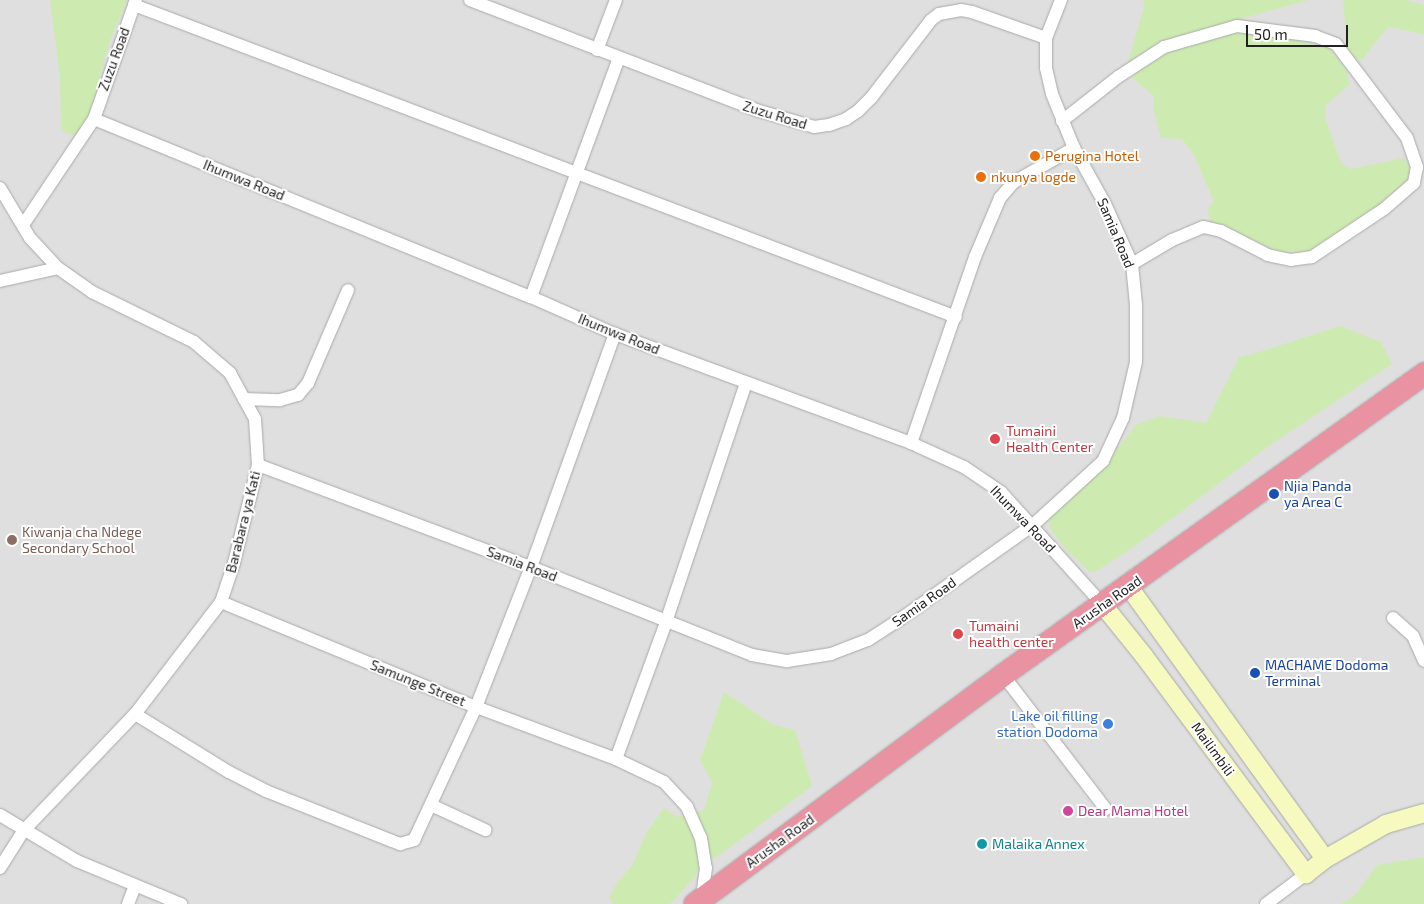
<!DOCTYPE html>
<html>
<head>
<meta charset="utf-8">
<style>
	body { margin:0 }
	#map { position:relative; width:1424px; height:904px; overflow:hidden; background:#f2efe9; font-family:"Exo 2",sans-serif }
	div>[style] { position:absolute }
	.residential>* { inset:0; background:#e0dfdf; transform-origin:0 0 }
	.grass>* { inset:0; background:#cdebb0 }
	.roads { filter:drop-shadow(0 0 1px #a9a9a9) drop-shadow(0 0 1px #a9a9a9) }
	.street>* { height:12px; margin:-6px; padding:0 6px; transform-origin:6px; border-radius:6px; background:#fff }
	.secondary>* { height:18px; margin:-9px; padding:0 9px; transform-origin:9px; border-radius:9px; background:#f7fabf }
	.highway>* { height:22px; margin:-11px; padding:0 11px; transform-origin:11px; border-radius:11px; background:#e892a2 }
	.dots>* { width:14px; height:14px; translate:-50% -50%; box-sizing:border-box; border:2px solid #fff; border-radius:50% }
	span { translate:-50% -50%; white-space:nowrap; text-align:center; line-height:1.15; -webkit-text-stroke:4px #fff; paint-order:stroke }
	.street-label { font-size:14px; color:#222 }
	.food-label { font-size:14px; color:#c56008 }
	.left { translate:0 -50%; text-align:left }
	.health-label { font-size:14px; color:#be3a42 }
	.transit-label { font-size:14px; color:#164399 }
	.education-label { font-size:14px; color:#785e54 }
	.shop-label { font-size:14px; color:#366cbe }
	.right { translate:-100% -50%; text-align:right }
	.hotel-label { font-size:14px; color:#b23c85 }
	.culture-label { font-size:14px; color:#0d838f }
	.scale { position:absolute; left:1246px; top:25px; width:102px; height:22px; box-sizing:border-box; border:2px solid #222; border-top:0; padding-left:6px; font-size:15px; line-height:18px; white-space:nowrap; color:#222; -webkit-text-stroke:4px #fff; paint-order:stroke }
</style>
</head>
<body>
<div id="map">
	<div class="residential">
		<div style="left:0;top:0;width:1424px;height:904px"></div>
	</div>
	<div class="grass">
		<div style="clip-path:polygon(50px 0,127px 0,109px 44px,88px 118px,77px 136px,61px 131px,60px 78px)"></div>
		<div style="clip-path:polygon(1143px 0,1309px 0,1161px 41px,1128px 62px,1144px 6px)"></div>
		<div style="clip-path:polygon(1343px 0,1405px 0,1424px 5px,1424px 34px,1388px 27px,1360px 62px,1347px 48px)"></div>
		<div style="clip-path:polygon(1232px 33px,1272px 36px,1328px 47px,1347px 71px,1349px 85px,1325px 106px,1326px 121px,1341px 162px,1350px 169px,1403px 158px,1409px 165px,1411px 178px,1404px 188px,1314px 251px,1278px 251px,1209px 221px,1208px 208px,1214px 202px,1194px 155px,1182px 139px,1161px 138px,1153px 107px,1154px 96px,1132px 78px,1143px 66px,1179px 47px)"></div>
		<div style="clip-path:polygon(1340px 326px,1381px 342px,1392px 364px,1269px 446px,1138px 544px,1095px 572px,1090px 572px,1068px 552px,1050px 529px,1050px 518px,1093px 478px,1136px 425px,1160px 416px,1206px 423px,1239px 357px,1253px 354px)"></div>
		<div style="clip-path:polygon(724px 692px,772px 724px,795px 730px,812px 786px,718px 856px,700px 863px,695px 877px,670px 904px,614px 904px,609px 898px,615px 886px,633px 864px,646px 833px,664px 808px,677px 817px,704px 810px,712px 782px,700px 760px)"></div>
		<div style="clip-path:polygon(1424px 857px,1424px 904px,1341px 904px,1355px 895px,1377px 865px)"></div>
	</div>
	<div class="roads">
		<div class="street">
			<div style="left:470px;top:0;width:306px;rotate:21deg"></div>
			<div style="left:756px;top:110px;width:60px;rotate:16.3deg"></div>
			<div style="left:814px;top:127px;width:15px;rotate:-8deg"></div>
			<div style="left:829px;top:125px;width:18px;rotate:-19deg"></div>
			<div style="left:846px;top:119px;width:14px;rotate:-34deg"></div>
			<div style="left:858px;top:111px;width:18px;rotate:-45deg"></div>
			<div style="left:871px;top:98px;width:98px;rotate:-52.4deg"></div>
			<div style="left:931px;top:20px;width:10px;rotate:-37deg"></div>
			<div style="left:939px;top:14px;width:22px;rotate:-10deg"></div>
			<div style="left:961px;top:10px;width:11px;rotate:10deg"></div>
			<div style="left:972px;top:12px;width:78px;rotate:19.4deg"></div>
			<div style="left:134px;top:5px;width:879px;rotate:20.78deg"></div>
			<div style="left:597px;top:50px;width:53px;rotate:-69.2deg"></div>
			<div style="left:94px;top:119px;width:472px;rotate:22.2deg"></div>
			<div style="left:531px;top:297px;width:92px;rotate:23.8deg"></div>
			<div style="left:615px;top:334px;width:315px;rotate:20.2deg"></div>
			<div style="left:911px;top:443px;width:58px;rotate:24.4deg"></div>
			<div style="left:964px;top:467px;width:45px;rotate:34deg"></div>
			<div style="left:1001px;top:492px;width:152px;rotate:47.9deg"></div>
			<div style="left:1062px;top:121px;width:71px;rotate:-38.2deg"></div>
			<div style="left:1118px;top:77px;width:55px;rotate:-33.1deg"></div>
			<div style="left:1164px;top:47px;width:76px;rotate:-16deg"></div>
			<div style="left:1237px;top:26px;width:79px;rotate:7.3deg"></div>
			<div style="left:1315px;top:36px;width:22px;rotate:21deg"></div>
			<div style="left:1336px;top:44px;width:118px;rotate:52.9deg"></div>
			<div style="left:1407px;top:138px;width:31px;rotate:71deg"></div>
			<div style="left:1417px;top:167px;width:16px;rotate:101deg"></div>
			<div style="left:1414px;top:183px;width:40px;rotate:139deg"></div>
			<div style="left:1384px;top:209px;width:87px;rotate:146.3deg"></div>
			<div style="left:1312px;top:257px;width:21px;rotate:172deg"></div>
			<div style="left:1291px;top:260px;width:24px;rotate:-168deg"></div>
			<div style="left:1268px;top:255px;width:53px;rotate:-152.9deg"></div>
			<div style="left:1221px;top:231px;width:18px;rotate:-167deg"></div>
			<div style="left:1203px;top:227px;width:34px;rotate:157deg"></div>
			<div style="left:1172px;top:240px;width:47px;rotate:149deg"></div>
			<div style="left:0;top:188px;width:58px;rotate:59deg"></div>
			<div style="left:30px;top:238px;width:41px;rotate:47deg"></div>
			<div style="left:58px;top:268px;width:42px;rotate:35.2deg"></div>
			<div style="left:92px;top:292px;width:114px;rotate:26.1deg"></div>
			<div style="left:194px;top:342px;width:48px;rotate:40.7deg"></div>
			<div style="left:230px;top:373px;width:52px;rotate:61.5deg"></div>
			<div style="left:255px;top:419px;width:46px;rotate:86.3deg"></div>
			<div style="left:258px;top:465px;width:101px;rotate:103.8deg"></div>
			<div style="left:234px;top:563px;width:41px;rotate:108.4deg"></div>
			<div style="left:221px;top:602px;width:141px;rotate:127.5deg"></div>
			<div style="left:135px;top:714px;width:161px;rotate:133.7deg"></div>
			<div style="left:24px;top:830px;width:45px;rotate:122.3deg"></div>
			<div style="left:23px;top:225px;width:128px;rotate:-56.2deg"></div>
			<div style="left:94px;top:119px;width:126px;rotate:-70.6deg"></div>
			<div style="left:0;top:281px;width:59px;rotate:-12.6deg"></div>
			<div style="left:531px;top:297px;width:255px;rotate:-69.8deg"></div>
			<div style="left:244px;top:399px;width:36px;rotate:2deg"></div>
			<div style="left:280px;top:400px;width:19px;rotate:-16deg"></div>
			<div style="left:298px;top:395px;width:16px;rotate:-50deg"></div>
			<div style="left:308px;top:383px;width:101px;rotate:-66.7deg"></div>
			<div style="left:911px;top:443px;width:197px;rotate:-71deg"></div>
			<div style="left:975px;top:257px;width:64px;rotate:-67deg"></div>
			<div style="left:1000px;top:198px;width:21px;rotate:-49deg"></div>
			<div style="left:1014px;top:182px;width:69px;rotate:-29.5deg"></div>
			<div style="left:258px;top:465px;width:291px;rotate:20.5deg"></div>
			<div style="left:531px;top:567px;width:238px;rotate:21.7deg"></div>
			<div style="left:752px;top:655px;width:36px;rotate:10deg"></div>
			<div style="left:787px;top:661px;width:45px;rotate:-9deg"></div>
			<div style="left:831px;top:654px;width:40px;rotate:-21deg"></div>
			<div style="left:868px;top:640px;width:40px;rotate:-32.9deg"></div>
			<div style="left:902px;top:618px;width:161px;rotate:-35.4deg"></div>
			<div style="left:1033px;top:525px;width:95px;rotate:-42.4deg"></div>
			<div style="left:1103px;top:461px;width:47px;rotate:-65.1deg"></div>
			<div style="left:1123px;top:418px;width:57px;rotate:-76.9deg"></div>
			<div style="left:1136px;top:362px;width:57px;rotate:-90deg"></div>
			<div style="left:1136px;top:305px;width:41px;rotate:-95.6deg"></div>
			<div style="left:1132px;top:264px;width:66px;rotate:-114.2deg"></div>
			<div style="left:1105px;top:204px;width:64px;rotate:-119deg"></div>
			<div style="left:1074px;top:148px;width:58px;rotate:-112.2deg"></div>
			<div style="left:1052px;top:94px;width:27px;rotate:-103deg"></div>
			<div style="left:1046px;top:68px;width:30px;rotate:-90deg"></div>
			<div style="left:1046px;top:38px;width:41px;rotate:-68.5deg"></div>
			<div style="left:221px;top:602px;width:276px;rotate:22.4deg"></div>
			<div style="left:476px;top:707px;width:149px;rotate:20.4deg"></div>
			<div style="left:616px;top:759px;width:53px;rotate:25.6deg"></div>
			<div style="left:664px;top:782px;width:34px;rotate:47deg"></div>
			<div style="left:687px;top:807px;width:34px;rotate:66deg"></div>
			<div style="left:701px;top:838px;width:30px;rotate:81deg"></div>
			<div style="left:706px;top:868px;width:29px;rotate:98deg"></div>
			<div style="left:1393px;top:618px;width:27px;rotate:42deg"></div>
			<div style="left:1413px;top:636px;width:27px;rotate:66deg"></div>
			<div style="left:1003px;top:675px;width:169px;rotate:52.5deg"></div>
			<div style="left:135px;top:714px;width:110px;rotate:31.7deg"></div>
			<div style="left:229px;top:772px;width:42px;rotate:27.2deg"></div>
			<div style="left:266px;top:791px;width:136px;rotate:21.6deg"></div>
			<div style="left:392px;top:841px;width:9px;rotate:21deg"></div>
			<div style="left:400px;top:844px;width:15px;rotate:-16deg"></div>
			<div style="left:414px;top:840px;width:147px;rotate:-65deg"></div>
			<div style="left:476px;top:707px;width:150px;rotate:-68.6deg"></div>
			<div style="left:531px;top:567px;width:248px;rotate:-70.2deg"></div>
			<div style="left:616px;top:759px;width:146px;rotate:-69.9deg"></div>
			<div style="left:666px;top:622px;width:252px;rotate:-71.5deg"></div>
			<div style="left:431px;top:805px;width:60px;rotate:24.8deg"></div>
			<div style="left:0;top:815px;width:90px;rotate:30.9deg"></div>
			<div style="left:77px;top:861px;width:113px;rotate:22.5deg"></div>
			<div style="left:128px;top:904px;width:19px;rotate:-69deg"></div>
			<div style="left:1266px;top:904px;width:50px;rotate:-36.9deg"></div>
		</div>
		<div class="secondary">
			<div style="left:1129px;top:587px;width:335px;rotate:54.2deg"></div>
			<div style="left:1103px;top:605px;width:65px;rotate:51.2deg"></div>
			<div style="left:1144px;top:656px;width:272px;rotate:53.4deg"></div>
			<div style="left:1306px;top:874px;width:24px;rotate:-38deg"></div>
			<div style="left:1325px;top:859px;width:70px;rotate:-29.8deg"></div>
			<div style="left:1386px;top:824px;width:40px;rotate:-16deg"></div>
		</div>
		<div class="highway">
			<div style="left:695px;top:904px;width:384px;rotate:-36.6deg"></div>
			<div style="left:1003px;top:675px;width:518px;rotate:-35.56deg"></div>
		</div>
	</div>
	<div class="dots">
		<div style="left:1035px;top:156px;background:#e8710a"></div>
		<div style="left:981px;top:177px;background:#e8710a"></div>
		<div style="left:995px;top:439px;background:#e0444e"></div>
		<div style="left:1274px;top:494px;background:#1a4fb4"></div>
		<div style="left:12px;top:540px;background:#8d6e63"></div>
		<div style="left:958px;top:634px;background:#e0444e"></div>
		<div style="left:1255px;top:673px;background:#1a4fb4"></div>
		<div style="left:1108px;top:724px;background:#3f7fe0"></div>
		<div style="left:1068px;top:811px;background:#d1479c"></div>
		<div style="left:982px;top:844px;background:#0f9aa8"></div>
	</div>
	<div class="street-label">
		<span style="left:114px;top:59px;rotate:-70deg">Zuzu Road</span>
		<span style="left:775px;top:115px;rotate:17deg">Zuzu Road</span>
		<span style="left:244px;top:180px;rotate:22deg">Ihumwa Road</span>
		<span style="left:1116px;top:233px;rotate:67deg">Samia Road</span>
		<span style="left:619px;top:334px;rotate:22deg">Ihumwa Road</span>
		<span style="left:1023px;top:519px;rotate:46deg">Ihumwa Road</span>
		<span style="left:243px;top:522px;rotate:-76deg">Barabara ya Kati</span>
		<span style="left:522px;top:564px;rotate:21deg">Samia Road</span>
		<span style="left:924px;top:602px;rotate:-35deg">Samia Road</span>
		<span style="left:1107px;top:602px;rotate:-35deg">Arusha Road</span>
		<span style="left:418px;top:683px;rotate:22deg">Samunge Street</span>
		<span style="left:1213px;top:749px;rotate:54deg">Mailimbili</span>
		<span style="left:780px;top:841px;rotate:-36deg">Arusha Road</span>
	</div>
	<div class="food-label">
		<span class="left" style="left:1045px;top:156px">Perugina Hotel</span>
		<span class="left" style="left:991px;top:177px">nkunya logde</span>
	</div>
	<div class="health-label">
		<span class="left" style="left:1006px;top:439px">Tumaini<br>Health Center</span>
		<span class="left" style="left:969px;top:634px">Tumaini<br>health center</span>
	</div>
	<div class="transit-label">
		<span class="left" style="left:1284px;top:494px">Njia Panda<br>ya Area C</span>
		<span class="left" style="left:1265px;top:673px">MACHAME Dodoma<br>Terminal</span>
	</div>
	<div class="education-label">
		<span class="left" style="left:22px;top:540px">Kiwanja cha Ndege<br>Secondary School</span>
	</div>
	<div class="shop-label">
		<span class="right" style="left:1098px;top:724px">Lake oil filling<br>station Dodoma</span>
	</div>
	<div class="hotel-label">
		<span class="left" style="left:1078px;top:811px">Dear Mama Hotel</span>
	</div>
	<div class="culture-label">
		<span class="left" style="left:992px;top:844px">Malaika Annex</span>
	</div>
	<div class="scale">50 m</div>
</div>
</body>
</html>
